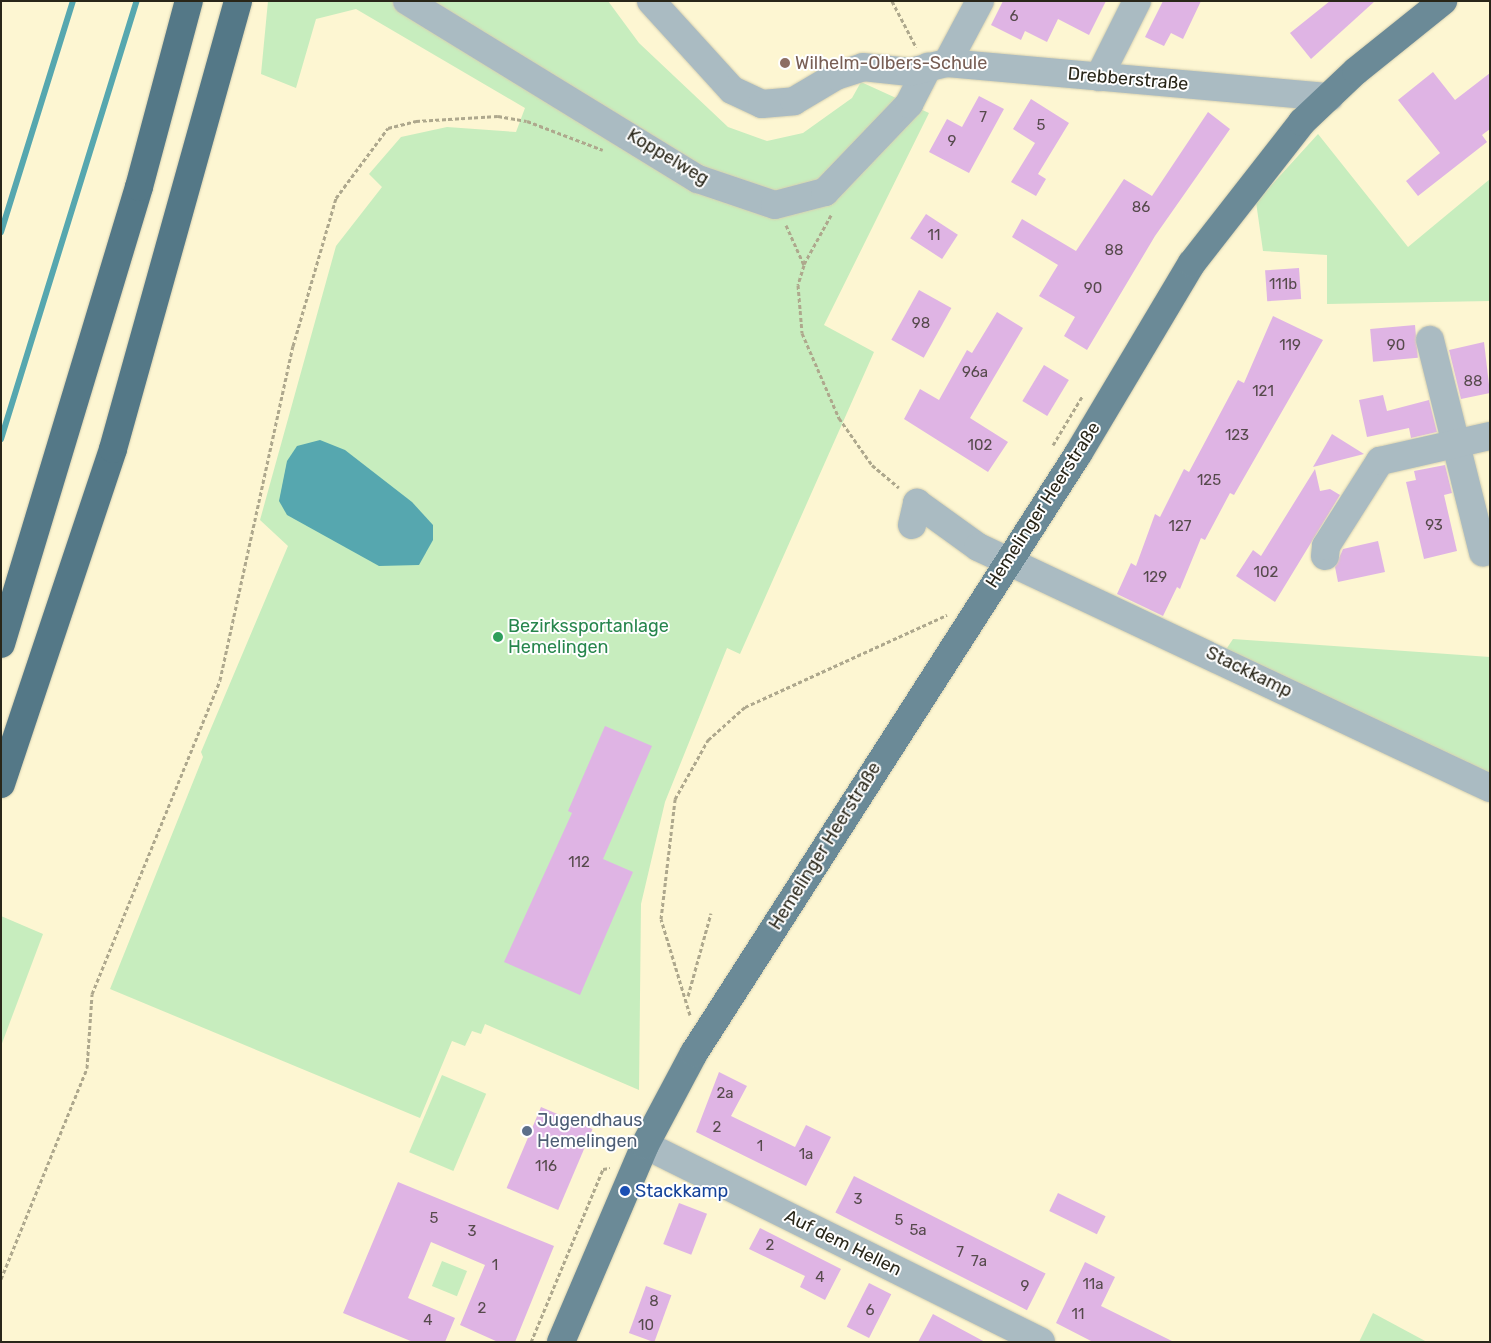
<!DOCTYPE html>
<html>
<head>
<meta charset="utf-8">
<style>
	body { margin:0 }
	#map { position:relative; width:1491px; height:1343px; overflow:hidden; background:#fdf6d2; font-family:Rubik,sans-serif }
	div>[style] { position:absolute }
	.green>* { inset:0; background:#c7edbe; transform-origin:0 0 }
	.water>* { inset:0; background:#56a7af }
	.stream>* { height:6px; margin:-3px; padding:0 3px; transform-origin:3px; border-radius:3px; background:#56a7af }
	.building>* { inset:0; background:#dfb4e4; transform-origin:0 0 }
	.path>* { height:3px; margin-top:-1.5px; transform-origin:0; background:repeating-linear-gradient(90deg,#aea88d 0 4px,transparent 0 6.5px) }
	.roads { filter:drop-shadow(0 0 1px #d7d1b1) drop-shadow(0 0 1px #d7d1b1) }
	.minor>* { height:28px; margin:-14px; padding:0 14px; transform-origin:14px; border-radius:14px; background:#aabbc2 }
	.major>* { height:28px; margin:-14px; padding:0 14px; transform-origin:14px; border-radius:14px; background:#6b8a97 }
	.highway>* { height:28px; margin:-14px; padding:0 14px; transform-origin:14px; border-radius:14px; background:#547887 }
	.dots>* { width:14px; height:14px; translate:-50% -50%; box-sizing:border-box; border:2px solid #fff; border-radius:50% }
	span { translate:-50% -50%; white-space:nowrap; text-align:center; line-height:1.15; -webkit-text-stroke:4px #fff; paint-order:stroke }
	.number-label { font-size:15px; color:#564a4c }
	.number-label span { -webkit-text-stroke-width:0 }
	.education-label { font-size:18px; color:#785e54 }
	.left { translate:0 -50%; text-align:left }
	.street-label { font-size:18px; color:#292619 }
	.leisure-label { font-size:18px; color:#27864d }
	.service-label { font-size:18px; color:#4e5e75 }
	.transit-label { font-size:18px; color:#164399 }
	.frame { position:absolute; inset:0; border:2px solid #292619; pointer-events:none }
</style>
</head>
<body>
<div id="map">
	<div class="green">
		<div style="clip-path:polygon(268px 1px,608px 1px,639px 43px,728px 127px,767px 141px,803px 133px,852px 98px,861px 82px,929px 113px,824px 325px,874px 352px,740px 654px,727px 648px,665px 802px,641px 904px,639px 1090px,485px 1024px,481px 1034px,472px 1031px,465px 1046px,452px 1041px,420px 1118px,110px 989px,203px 757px,201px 752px,288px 546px,260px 520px,336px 246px,382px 187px,369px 174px,401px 137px,447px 127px,516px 132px,525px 108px,356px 9px,316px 19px,296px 88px,261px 74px)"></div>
		<div style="clip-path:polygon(1318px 134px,1408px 247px,1490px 179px,1490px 301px,1327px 304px,1327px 255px,1263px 251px,1256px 202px)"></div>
		<div style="clip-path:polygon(1233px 639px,1490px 657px,1490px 779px,1223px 654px)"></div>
		<div style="clip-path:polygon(1px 916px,43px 934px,1px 1046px)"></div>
		<div style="left:442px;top:1075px;width:48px;height:84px;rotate:23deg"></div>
		<div style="left:442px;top:1261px;width:27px;height:27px;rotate:22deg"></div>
		<div style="clip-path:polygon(1373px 1313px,1427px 1342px,1359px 1342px)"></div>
	</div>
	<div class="water">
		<div style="clip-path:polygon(320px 440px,345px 450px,412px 502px,433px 525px,433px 540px,419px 565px,379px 566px,287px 515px,279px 501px,287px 461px,297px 446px)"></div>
	</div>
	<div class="stream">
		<div style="left:1px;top:232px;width:242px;rotate:-72.7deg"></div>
		<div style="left:1px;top:439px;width:459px;rotate:-72.8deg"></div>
	</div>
	<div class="building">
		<div style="clip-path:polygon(1003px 1px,1106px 1px,1089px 35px,1058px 19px,1047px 42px,1025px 31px,1021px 40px,991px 25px)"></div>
		<div style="clip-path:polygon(1163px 1px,1201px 1px,1183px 39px,1171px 33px,1164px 46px,1145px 37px)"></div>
		<div style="clip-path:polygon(1330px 1px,1375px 1px,1311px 59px,1290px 33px)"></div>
		<div style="clip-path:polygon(1433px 72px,1455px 100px,1490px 73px,1490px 129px,1482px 135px,1487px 142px,1418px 196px,1406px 181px,1440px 153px,1398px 100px)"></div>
		<div style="clip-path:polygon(979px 96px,1004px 109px,969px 173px,929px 152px,947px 119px,962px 127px)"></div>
		<div style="clip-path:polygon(1031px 99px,1069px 123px,1038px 174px,1046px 179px,1036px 196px,1011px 182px,1035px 143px,1013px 129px)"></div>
		<div style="clip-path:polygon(1208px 112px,1230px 129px,1155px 236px,1087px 350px,1064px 336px,1075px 317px,1039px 296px,1058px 265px,1012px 237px,1022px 219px,1076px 251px,1124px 179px,1152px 196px)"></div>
		<div style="left:926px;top:214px;width:38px;height:29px;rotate:33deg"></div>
		<div style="left:1299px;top:268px;width:31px;height:34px;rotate:86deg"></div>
		<div style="left:919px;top:290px;width:37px;height:57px;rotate:29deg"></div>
		<div style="clip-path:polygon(997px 312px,1023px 328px,970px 418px,1008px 442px,988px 472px,904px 419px,920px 389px,939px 400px,967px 350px,972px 353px)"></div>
		<div style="clip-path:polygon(1273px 316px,1323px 340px,1234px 495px,1230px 493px,1205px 540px,1201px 538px,1180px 589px,1177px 587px,1163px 616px,1117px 594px,1131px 563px,1136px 566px,1155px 514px,1160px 517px,1184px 469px,1189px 472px,1238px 380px,1244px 383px)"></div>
		<div style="left:1415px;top:325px;width:33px;height:45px;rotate:85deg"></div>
		<div style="clip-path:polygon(1484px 342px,1490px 393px,1461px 399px,1449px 350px)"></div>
		<div style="left:1044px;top:365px;width:29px;height:42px;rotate:31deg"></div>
		<div style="clip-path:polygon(1383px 395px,1387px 411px,1429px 400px,1437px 432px,1411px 438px,1409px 428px,1367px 437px,1359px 400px)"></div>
		<div style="clip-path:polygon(1332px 434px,1364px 454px,1313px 467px)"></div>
		<div style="clip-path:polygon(1445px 465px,1452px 493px,1444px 495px,1457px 551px,1424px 559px,1406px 482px,1416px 480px,1414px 471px)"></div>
		<div style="clip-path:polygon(1315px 469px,1320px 491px,1330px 489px,1340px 495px,1275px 602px,1236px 576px,1253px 550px,1261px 556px)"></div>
		<div style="clip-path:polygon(1378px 541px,1385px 572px,1338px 582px,1335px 567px,1343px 549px)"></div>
		<div style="clip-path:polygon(605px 726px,652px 746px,603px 859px,633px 872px,580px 995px,504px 962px,572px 813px,568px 811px)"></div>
		<div style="clip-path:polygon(719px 1072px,747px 1086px,731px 1116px,795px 1147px,806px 1125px,831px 1137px,806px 1186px,696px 1132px)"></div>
		<div style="left:541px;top:1107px;width:56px;height:88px;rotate:23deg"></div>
		<div style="left:854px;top:1176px;width:215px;height:41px;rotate:27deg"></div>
		<div style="clip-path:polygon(398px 1182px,554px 1246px,515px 1342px,498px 1342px,460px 1325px,485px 1265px,431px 1242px,408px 1298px,455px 1318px,445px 1342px,413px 1342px,343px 1313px)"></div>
		<div style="left:1058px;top:1193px;width:53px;height:20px;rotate:26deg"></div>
		<div style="left:679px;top:1203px;width:30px;height:44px;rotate:21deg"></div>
		<div style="clip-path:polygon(760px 1228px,841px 1269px,825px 1300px,800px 1287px,805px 1276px,749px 1249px)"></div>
		<div style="clip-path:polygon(1085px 1262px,1115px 1277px,1101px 1306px,1174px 1342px,1093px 1342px,1056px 1323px)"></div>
		<div style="left:869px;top:1283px;width:25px;height:49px;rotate:27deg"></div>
		<div style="left:646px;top:1286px;width:27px;height:50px;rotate:20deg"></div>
		<div style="clip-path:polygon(933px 1314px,985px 1342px,918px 1342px)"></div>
	</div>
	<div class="path">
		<div style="left:892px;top:1px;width:52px;rotate:62.4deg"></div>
		<div style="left:786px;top:225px;width:44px;rotate:65.8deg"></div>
		<div style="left:804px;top:265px;width:21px;rotate:107deg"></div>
		<div style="left:798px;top:285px;width:48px;rotate:85.2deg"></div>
		<div style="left:802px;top:333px;width:93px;rotate:66.5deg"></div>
		<div style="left:839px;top:418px;width:57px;rotate:54.9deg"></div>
		<div style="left:872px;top:465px;width:35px;rotate:40deg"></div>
		<div style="left:804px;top:264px;width:56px;rotate:-61.1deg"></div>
		<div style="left:1053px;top:445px;width:58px;rotate:-59deg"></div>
		<div style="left:688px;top:996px;width:86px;rotate:-74.5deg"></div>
		<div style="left:690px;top:1015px;width:100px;rotate:-106.8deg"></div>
		<div style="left:661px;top:919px;width:121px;rotate:-83.3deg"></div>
		<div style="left:675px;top:799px;width:68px;rotate:-60.8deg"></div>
		<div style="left:708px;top:740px;width:50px;rotate:-41.7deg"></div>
		<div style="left:745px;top:707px;width:222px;rotate:-24.5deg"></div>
		<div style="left:1px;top:1279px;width:228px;rotate:-67.8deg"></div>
		<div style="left:87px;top:1068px;width:74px;rotate:-86.1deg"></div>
		<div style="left:92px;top:994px;width:339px;rotate:-67.8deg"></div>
		<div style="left:220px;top:680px;width:342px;rotate:-77.7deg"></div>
		<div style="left:293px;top:346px;width:154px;rotate:-73.8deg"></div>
		<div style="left:336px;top:198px;width:87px;rotate:-53.4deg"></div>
		<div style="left:388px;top:128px;width:29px;rotate:-14deg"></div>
		<div style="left:416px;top:121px;width:82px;rotate:-3.5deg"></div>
		<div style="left:498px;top:116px;width:29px;rotate:10deg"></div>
		<div style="left:527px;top:121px;width:81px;rotate:20.9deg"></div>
		<div style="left:531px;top:1342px;width:187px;rotate:-67.4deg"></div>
		<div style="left:603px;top:1169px;width:7px;rotate:-8deg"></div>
	</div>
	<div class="roads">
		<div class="minor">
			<div style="left:407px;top:1px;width:341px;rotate:31.5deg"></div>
			<div style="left:698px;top:179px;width:81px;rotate:18.7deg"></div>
			<div style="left:775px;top:205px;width:52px;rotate:-14.6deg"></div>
			<div style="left:825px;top:192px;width:122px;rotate:-46.3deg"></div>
			<div style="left:909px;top:104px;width:42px;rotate:-62.8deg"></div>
			<div style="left:651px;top:1px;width:120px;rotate:47.7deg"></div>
			<div style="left:732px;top:90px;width:33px;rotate:25deg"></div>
			<div style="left:762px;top:104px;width:32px;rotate:-5deg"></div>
			<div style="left:794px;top:101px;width:49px;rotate:-30.8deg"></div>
			<div style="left:836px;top:76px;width:28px;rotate:-18deg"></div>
			<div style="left:863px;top:67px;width:47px;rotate:6.1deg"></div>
			<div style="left:910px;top:72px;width:38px;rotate:-14deg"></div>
			<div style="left:947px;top:63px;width:384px;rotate:5.1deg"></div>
			<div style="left:947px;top:63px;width:70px;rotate:-62deg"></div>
			<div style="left:1099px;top:77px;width:85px;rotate:-63.4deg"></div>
			<div style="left:1430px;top:340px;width:219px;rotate:76deg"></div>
			<div style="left:912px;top:525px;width:23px;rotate:-77deg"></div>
			<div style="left:917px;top:503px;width:75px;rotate:35.8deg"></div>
			<div style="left:978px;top:547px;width:566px;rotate:25.21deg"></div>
			<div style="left:1325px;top:556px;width:10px;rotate:-84deg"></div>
			<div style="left:1326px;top:546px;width:101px;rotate:-57.6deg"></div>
			<div style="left:1380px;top:461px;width:113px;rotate:-12.8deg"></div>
			<div style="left:645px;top:1145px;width:442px;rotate:26.4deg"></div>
		</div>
		<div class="major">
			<div style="left:561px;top:1342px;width:214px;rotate:-66.9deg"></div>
			<div style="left:645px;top:1145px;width:104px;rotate:-62deg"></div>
			<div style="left:694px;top:1053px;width:712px;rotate:-57.34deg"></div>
			<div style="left:1078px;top:454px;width:222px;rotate:-59.2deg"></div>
			<div style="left:1192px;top:263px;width:179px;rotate:-52deg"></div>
			<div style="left:1302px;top:122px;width:74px;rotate:-43.4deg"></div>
			<div style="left:1356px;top:71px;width:112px;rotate:-38.8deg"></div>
		</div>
		<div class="highway">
			<div style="left:1px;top:644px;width:477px;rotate:-73.2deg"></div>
			<div style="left:139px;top:187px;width:193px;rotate:-75deg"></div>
			<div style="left:1px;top:784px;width:353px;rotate:-71.5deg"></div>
			<div style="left:113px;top:449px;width:465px;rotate:-74.4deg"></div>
		</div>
	</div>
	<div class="dots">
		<div style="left:785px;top:63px;background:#8d6e63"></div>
		<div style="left:498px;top:637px;background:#2e9e5b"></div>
		<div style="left:527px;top:1131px;background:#5c6f8a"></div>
		<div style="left:625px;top:1191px;background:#1a4fb4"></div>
	</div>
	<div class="number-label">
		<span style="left:1014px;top:17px">6</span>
		<span style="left:983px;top:118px">7</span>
		<span style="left:1041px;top:126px">5</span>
		<span style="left:952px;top:142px">9</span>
		<span style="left:1141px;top:208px">86</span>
		<span style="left:934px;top:236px">11</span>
		<span style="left:1114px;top:251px">88</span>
		<span style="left:1283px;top:285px">111b</span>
		<span style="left:1093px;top:289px">90</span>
		<span style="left:921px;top:324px">98</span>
		<span style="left:1290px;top:346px">119</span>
		<span style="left:1396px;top:346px">90</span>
		<span style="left:975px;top:373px">96a</span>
		<span style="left:1473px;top:382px">88</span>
		<span style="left:1263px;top:392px">121</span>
		<span style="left:1237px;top:436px">123</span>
		<span style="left:980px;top:446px">102</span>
		<span style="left:1209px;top:481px">125</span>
		<span style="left:1434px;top:526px">93</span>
		<span style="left:1180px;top:527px">127</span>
		<span style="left:1266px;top:573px">102</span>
		<span style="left:1155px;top:578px">129</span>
		<span style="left:579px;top:863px">112</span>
		<span style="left:725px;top:1094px">2a</span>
		<span style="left:717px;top:1128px">2</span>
		<span style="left:760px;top:1147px">1</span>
		<span style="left:806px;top:1155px">1a</span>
		<span style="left:546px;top:1167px">116</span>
		<span style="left:858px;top:1200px">3</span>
		<span style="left:434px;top:1219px">5</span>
		<span style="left:899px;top:1221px">5</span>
		<span style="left:918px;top:1231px">5a</span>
		<span style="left:472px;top:1232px">3</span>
		<span style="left:770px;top:1246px">2</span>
		<span style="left:960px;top:1253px">7</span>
		<span style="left:979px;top:1262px">7a</span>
		<span style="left:495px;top:1266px">1</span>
		<span style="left:820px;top:1278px">4</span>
		<span style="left:1093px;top:1285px">11a</span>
		<span style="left:1025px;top:1287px">9</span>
		<span style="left:654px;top:1302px">8</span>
		<span style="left:482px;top:1309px">2</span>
		<span style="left:870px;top:1311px">6</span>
		<span style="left:1078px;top:1315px">11</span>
		<span style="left:428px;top:1321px">4</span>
		<span style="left:646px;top:1326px">10</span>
	</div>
	<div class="education-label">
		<span class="left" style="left:795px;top:63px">Wilhelm-Olbers-Schule</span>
	</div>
	<div class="street-label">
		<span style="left:1128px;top:79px;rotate:5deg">Drebberstraße</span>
		<span style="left:668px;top:157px;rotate:31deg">Koppelweg</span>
		<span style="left:1043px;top:505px;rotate:-57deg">Hemelinger Heerstraße</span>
		<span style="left:1249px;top:672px;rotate:26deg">Stackkamp</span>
		<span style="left:825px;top:846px;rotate:-58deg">Hemelinger Heerstraße</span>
		<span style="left:843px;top:1243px;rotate:26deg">Auf dem Hellen</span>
	</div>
	<div class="leisure-label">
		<span class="left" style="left:508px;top:637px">Bezirkssportanlage<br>Hemelingen</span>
	</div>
	<div class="service-label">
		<span class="left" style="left:537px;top:1131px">Jugendhaus<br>Hemelingen</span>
	</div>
	<div class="transit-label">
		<span class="left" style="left:635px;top:1191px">Stackkamp</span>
	</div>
	<div class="frame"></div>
</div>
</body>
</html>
